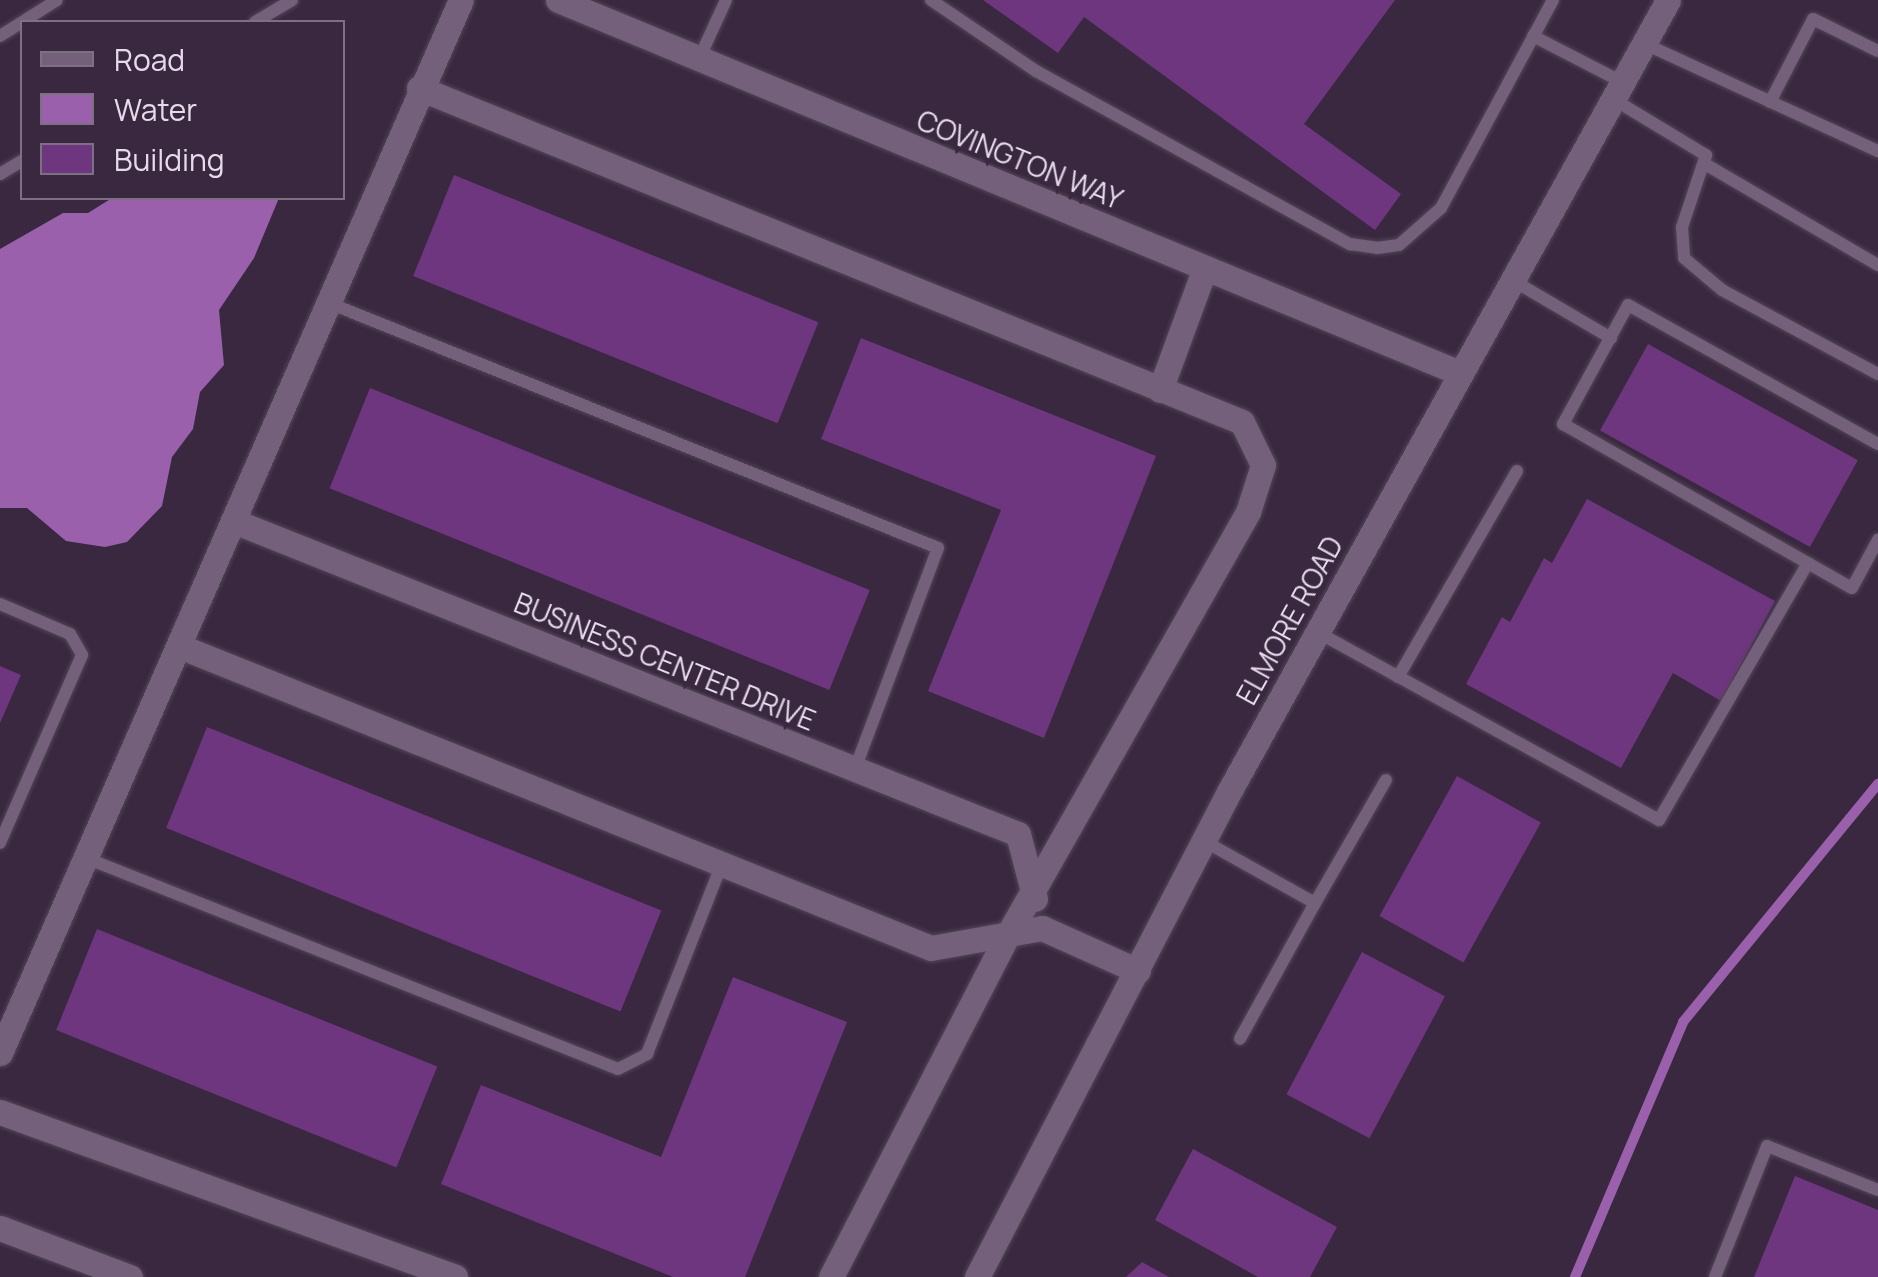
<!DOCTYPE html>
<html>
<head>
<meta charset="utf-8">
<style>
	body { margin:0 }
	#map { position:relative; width:1878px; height:1277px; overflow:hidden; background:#39283f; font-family:Manrope,sans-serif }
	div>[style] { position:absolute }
	.water>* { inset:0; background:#9a60ac }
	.stream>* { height:10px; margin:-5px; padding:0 5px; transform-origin:5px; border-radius:5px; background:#9a60ac }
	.building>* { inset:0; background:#6e367f; transform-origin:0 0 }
	.roads { filter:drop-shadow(0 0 2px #534558) drop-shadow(0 0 2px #534558) }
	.lane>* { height:12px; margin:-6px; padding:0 6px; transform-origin:6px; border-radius:6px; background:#74607a }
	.street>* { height:25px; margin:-12.5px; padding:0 12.5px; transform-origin:12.5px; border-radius:12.5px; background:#74607a }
	.secondary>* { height:25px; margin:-12.5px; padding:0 12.5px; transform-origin:12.5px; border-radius:12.5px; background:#74607a }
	span { translate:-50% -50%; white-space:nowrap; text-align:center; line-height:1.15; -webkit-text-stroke:8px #39283f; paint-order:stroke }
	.street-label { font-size:28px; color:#e6dbea }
	.legend { position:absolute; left:20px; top:20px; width:325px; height:180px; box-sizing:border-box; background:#39283f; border:2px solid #7e7083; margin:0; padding:12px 18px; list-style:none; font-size:30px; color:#e6dbea }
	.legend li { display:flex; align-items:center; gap:20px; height:50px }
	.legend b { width:50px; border:2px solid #7e7083 }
</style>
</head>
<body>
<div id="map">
	<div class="water">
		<div style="clip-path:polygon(112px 198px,279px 198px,254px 258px,219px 310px,224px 365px,200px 392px,193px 429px,172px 457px,162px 506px,127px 542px,105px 547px,66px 541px,27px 508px,0 508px,0 249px,63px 213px,88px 213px)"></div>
	</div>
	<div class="stream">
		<div style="left:1575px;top:1277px;width:277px;rotate:-67deg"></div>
		<div style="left:1683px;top:1022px;width:308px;rotate:-50.7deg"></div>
	</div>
	<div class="building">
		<div style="clip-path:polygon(983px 0,1395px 0,1304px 124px,1401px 194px,1375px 230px,1084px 17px,1058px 53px)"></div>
		<div style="left:454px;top:175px;width:393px;height:109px;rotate:22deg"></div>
		<div style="clip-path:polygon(861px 338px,1156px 456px,1044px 738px,928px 691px,1001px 510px,821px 439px)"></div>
		<div style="left:1648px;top:344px;width:240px;height:99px;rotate:29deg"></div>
		<div style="left:370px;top:388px;width:539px;height:108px;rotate:22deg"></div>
		<div style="clip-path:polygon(1587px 499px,1775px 601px,1721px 701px,1673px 673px,1621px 768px,1466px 684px,1502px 617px,1510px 622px,1544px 558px,1552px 563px)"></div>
		<div style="clip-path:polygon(0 666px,21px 675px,0 723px)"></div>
		<div style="left:207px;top:727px;width:490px;height:109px;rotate:22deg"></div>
		<div style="left:1457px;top:776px;width:96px;height:160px;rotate:29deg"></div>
		<div style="left:97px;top:929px;width:367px;height:109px;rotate:22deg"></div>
		<div style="left:1362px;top:952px;width:94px;height:161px;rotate:28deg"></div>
		<div style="clip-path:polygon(733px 977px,847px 1022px,745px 1277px,673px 1277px,441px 1184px,481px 1085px,661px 1157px)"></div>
		<div style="clip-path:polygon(1193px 1149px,1337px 1227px,1310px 1277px,1258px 1277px,1155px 1220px)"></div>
		<div style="clip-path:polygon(1795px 1176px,1878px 1210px,1878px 1277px,1754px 1277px)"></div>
		<div style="clip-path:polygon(1142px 1262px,1169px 1277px,1126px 1277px)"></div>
	</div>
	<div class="roads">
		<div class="lane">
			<div style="left:931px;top:0;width:127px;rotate:34.1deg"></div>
			<div style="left:1036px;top:71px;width:359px;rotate:28.9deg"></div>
			<div style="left:1350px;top:244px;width:27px;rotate:8deg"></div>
			<div style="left:1377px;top:248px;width:22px;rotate:-8deg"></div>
			<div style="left:1399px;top:245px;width:56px;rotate:-41.4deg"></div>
			<div style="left:1441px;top:208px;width:236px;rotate:-61.7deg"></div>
			<div style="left:255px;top:22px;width:43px;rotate:-30.7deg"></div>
			<div style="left:0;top:36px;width:67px;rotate:-32.3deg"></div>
			<div style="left:1533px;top:36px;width:100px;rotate:27.3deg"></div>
			<div style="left:1643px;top:43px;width:259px;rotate:24.7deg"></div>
			<div style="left:699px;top:59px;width:65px;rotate:-65.4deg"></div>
			<div style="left:1613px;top:99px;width:109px;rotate:31.1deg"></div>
			<div style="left:1706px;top:155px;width:76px;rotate:108.4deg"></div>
			<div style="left:1682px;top:227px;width:31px;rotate:86deg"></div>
			<div style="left:1684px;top:258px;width:50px;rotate:40.1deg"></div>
			<div style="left:1722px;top:290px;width:177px;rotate:28.3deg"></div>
			<div style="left:1770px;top:102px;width:93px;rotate:-62.6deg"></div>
			<div style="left:1813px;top:19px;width:72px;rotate:26.2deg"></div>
			<div style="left:1705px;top:164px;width:200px;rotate:30.3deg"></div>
			<div style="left:0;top:174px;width:26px;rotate:-31deg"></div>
			<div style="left:1512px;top:280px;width:115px;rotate:30.4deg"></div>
			<div style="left:329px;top:303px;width:656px;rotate:21.91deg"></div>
			<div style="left:938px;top:548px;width:236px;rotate:110.6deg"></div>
			<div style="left:1878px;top:444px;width:286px;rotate:-150.9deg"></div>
			<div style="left:1628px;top:305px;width:136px;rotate:118.6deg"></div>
			<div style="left:1563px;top:424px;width:332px;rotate:29.6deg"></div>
			<div style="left:1852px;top:588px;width:55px;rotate:-61.6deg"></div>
			<div style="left:0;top:604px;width:76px;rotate:23.2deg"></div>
			<div style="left:70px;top:634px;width:24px;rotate:60deg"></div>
			<div style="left:82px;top:655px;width:205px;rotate:113.6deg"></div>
			<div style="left:1317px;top:632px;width:390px;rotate:28.8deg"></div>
			<div style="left:1659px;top:820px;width:297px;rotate:-59.9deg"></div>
			<div style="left:1398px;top:677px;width:238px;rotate:-60deg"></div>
			<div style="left:1204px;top:841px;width:127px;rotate:29.2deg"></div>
			<div style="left:1315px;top:903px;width:155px;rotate:118.9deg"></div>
			<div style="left:86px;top:858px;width:572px;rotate:21.63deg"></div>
			<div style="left:618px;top:1069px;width:33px;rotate:-27deg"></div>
			<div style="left:647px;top:1054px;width:204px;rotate:-68.5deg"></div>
			<div style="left:1315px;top:903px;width:142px;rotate:-60deg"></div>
			<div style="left:1715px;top:1277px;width:141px;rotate:-68.3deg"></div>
			<div style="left:1767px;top:1146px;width:119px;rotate:21.6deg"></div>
		</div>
		<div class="street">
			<div style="left:558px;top:0;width:976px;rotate:22.47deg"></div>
			<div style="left:419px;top:88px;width:888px;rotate:22.09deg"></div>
			<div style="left:1242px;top:422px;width:48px;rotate:64deg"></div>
			<div style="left:1263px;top:465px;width:49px;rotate:107.7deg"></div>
			<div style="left:1248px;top:512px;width:485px;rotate:119.6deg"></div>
			<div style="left:1008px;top:934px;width:386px;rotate:117.3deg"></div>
			<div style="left:1160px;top:390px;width:130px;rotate:-69.8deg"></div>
			<div style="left:236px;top:522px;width:842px;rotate:21.75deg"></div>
			<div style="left:1018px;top:834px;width:67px;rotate:75.3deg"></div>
			<div style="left:179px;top:646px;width:810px;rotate:21.88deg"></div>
			<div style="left:931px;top:948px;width:113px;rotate:-10.2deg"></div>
			<div style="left:1042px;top:928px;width:105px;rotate:24.1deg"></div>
			<div style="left:0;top:1053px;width:1149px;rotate:-66.36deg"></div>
			<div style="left:0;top:1112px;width:484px;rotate:19.9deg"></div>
			<div style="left:0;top:1228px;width:139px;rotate:20.7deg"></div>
		</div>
		<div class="secondary">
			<div style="left:977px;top:1277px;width:549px;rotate:-62.55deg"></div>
			<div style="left:1230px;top:790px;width:903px;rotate:-60.99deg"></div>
		</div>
	</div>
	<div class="street-label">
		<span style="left:1020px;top:159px;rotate:22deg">COVINGTON WAY</span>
		<span style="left:1289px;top:620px;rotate:-61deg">ELMORE ROAD</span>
		<span style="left:665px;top:661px;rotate:22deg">BUSINESS CENTER DRIVE</span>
	</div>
	<ul class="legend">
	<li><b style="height:12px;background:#74607a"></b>Road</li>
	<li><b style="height:28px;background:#9a60ac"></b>Water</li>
	<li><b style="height:28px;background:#6e367f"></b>Building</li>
	</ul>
</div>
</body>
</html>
